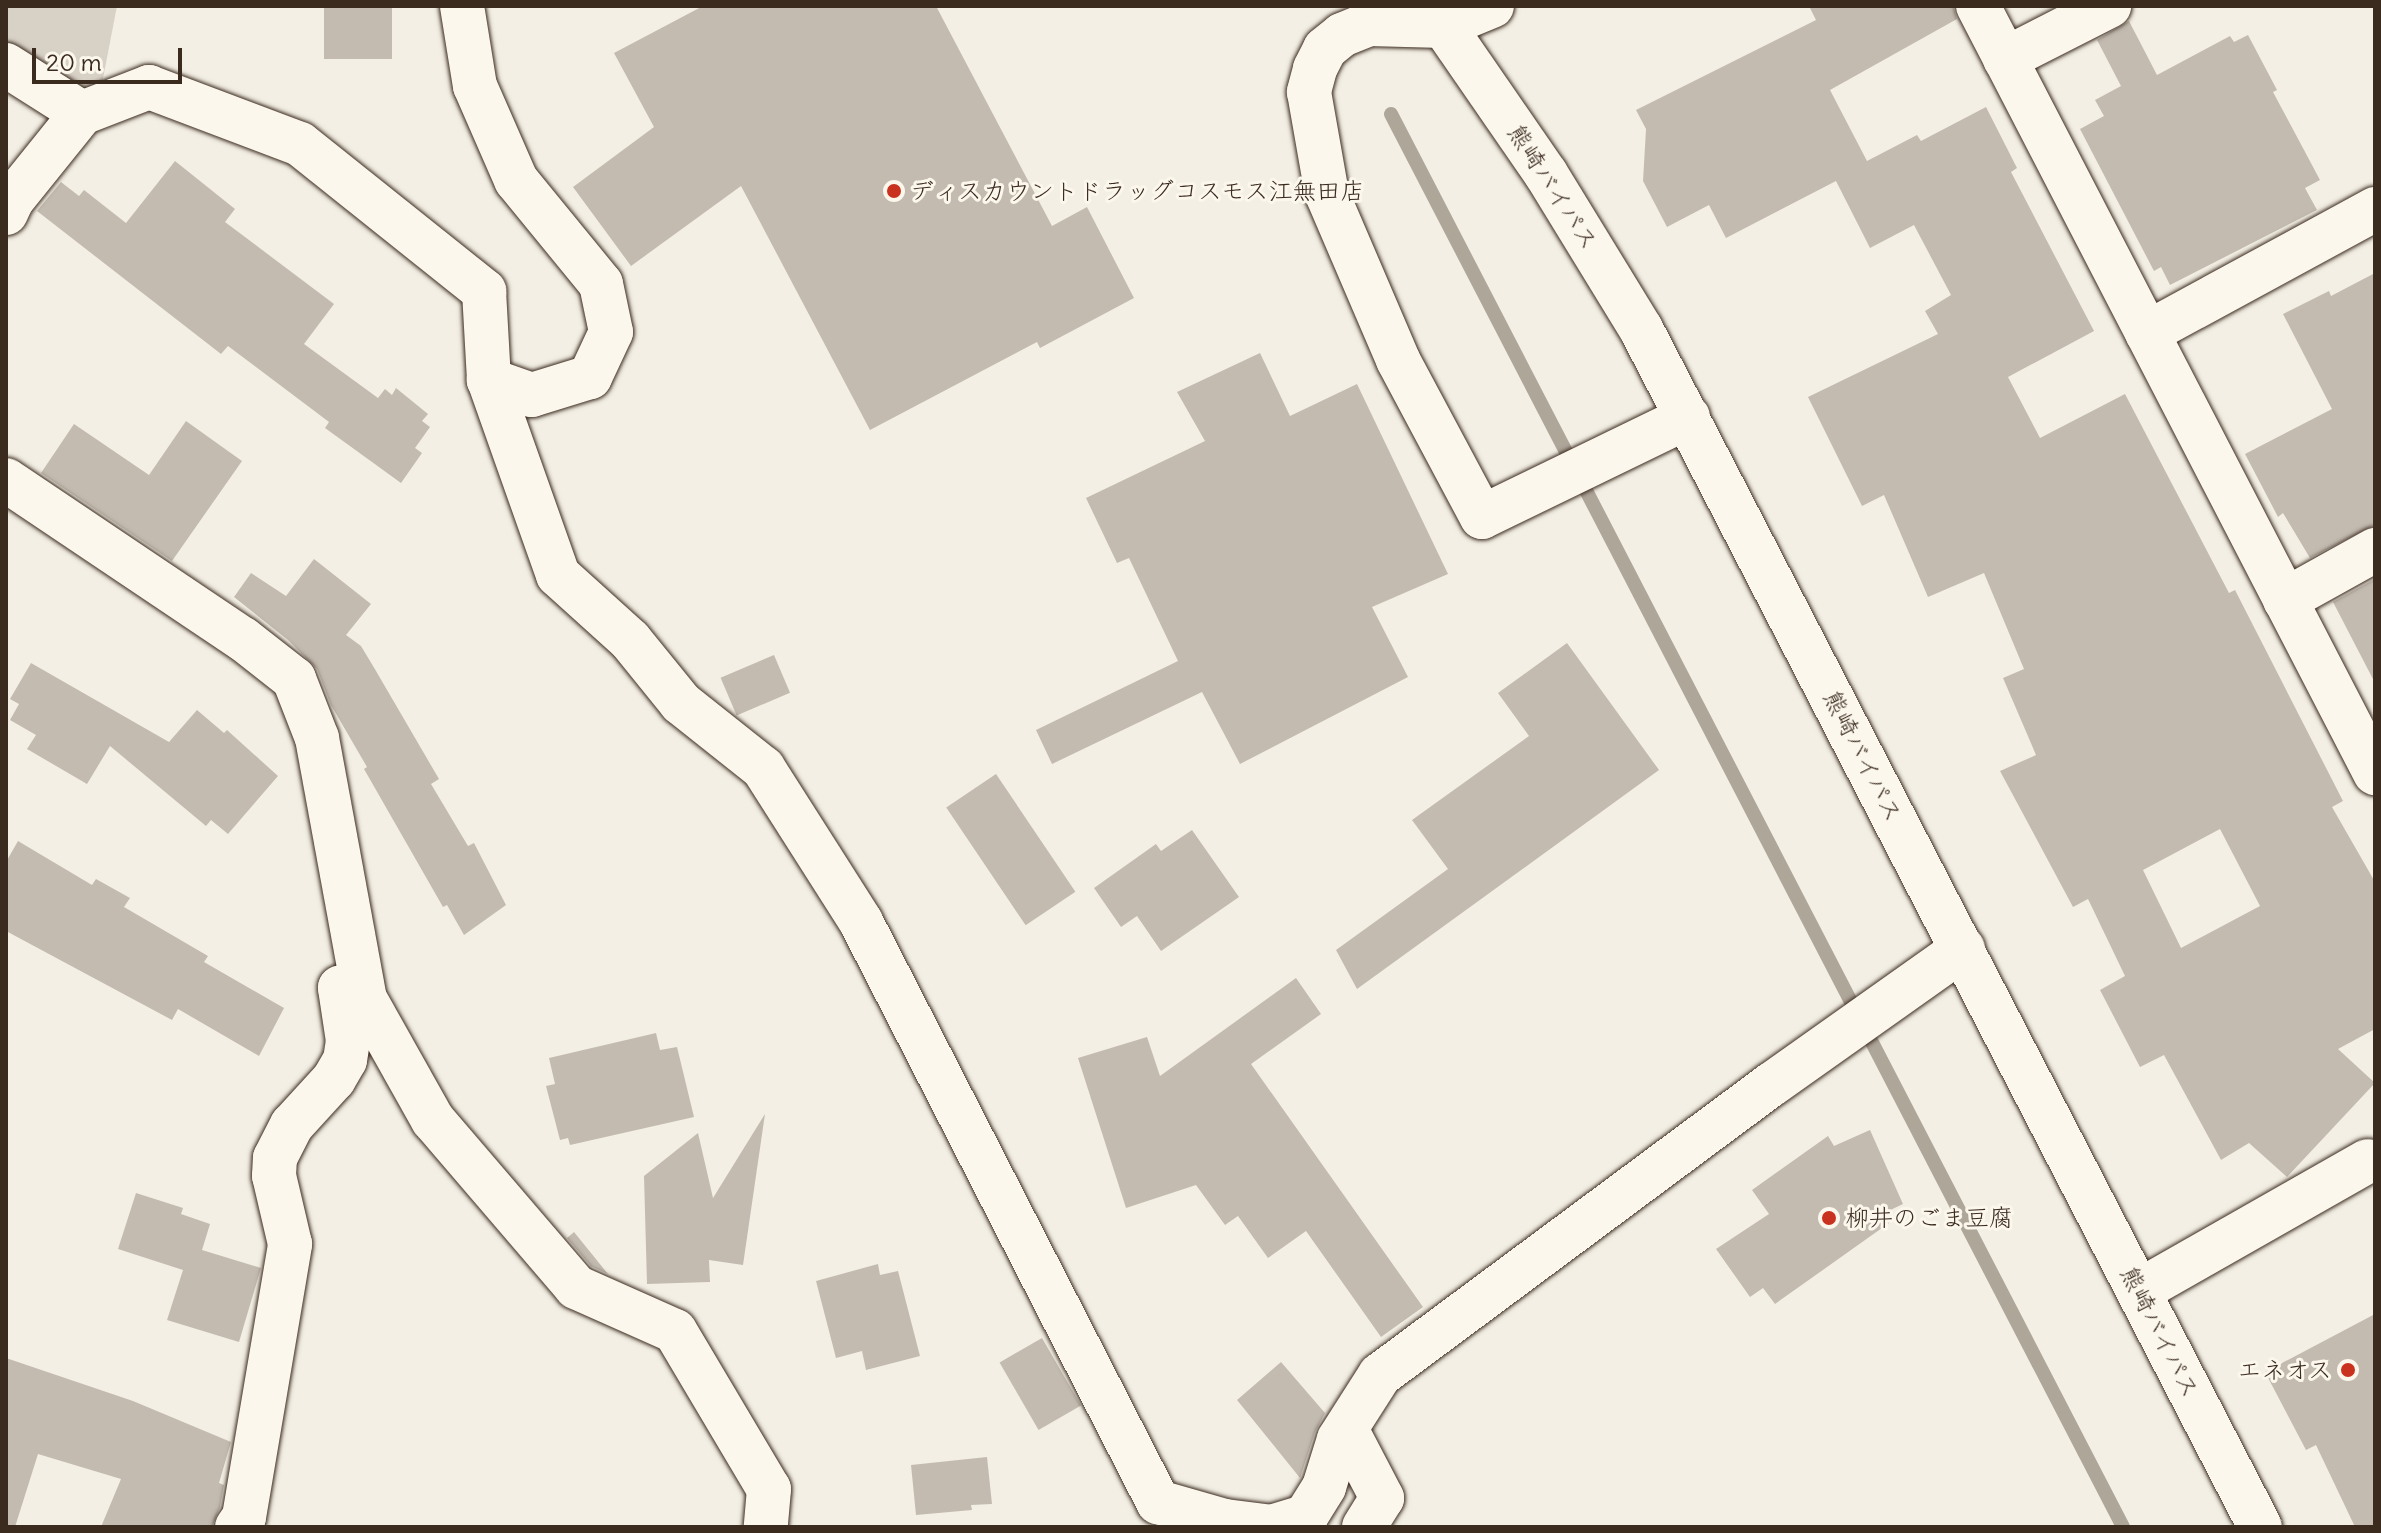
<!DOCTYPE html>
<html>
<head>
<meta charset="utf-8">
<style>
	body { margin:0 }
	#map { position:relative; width:2381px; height:1533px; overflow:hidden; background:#f3efe4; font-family:Delius,"Klee One",sans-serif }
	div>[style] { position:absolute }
	.green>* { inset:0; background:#d8d1c6 }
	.stream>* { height:14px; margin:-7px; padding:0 7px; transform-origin:7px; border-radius:7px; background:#afa69a }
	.building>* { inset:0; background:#c3bbb0; transform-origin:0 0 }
	.roads { filter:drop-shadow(0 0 2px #3b2a1e) drop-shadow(0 0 2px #3b2a1e) }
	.minor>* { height:44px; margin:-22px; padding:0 22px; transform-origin:22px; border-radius:22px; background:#fbf7ec }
	.highway>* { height:44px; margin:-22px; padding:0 22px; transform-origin:22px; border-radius:22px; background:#fbf7ec }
	.dots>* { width:22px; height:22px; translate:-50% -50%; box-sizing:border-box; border:4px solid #fbf7ec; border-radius:50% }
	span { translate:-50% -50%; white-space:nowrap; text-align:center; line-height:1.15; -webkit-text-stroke:6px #fbf7ec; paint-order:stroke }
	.street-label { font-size:24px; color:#3b2a1e }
	.poi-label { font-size:24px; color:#3b2a1e }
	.left { translate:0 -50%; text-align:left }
	.right { translate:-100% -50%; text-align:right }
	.frame { position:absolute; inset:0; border:8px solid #3b2a1e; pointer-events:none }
	.scale { position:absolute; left:32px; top:48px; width:150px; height:36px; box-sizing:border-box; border:4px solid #3b2a1e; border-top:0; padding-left:10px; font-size:24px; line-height:28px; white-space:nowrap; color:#3b2a1e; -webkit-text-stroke:6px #fbf7ec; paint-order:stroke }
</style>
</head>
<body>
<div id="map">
	<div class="green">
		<div style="clip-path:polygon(6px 6px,117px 6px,100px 94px,59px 84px,6px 46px)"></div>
	</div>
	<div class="stream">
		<div style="left:1391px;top:114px;width:1591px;rotate:62.61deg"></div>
	</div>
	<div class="building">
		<div style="left:324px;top:6px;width:68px;height:53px"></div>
		<div style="clip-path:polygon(703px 6px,936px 6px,1052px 226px,1087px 207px,1134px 298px,1040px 348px,1037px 342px,870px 430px,741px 186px,631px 266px,573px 187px,654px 127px,614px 53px)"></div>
		<div style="clip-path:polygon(evenodd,1809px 6px,1953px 6px,1957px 19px,1830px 90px,1867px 161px,1917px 135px,1921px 141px,1986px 107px,2017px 168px,2011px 172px,2094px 331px,2008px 377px,2040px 438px,2125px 394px,2229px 593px,2235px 590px,2343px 801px,2332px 807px,2375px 882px,2375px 1029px,2338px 1049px,2375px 1083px,2287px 1177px,2249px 1143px,2221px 1160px,2164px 1055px,2140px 1067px,2100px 990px,2125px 976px,2088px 899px,2073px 907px,2000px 771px,2036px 755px,2003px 678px,2024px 669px,1984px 573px,1928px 597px,1884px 495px,1862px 506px,1808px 397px,1938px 334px,1925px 311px,1951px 295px,1914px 225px,1870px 248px,1836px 181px,1726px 238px,1709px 205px,1667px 227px,1643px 181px,1646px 129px,1636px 110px,1816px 20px,1809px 6px,2220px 829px,2260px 906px,2181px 948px,2143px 870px,2220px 829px)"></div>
		<div style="clip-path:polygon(2129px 21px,2157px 75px,2230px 36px,2234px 42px,2248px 35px,2277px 90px,2273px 92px,2320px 180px,2305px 188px,2317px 210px,2170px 285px,2161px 267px,2154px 271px,2080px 129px,2104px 116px,2095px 100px,2121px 86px,2097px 40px)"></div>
		<div style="clip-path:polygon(175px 161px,235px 209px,225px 222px,334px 304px,304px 344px,378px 398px,385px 389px,392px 395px,396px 388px,428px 414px,422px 421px,430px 427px,415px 448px,422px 453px,401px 483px,325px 428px,329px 422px,228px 346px,221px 354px,37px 211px,61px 182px,79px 196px,84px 190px,126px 223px)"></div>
		<div style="clip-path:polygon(2375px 273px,2375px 525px,2310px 558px,2283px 513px,2278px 517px,2245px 454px,2332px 409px,2283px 314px,2329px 291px,2331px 296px)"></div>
		<div style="clip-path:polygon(1260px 353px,1290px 416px,1357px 384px,1448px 574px,1372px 607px,1408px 677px,1240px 764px,1202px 692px,1052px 764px,1036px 730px,1178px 661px,1129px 558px,1117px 563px,1086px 498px,1205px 441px,1177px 392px)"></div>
		<div style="clip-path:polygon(186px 421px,242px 461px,172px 561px,41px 473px,74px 424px,149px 475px)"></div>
		<div style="clip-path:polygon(314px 559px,371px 604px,346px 635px,361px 646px,376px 671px,439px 779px,431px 784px,468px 846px,474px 843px,506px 905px,464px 935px,447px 905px,443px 907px,364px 769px,367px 767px,331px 705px,317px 669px,288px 640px,234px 597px,251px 573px,286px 596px)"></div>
		<div style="clip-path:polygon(2375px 579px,2375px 683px,2333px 602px)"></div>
		<div style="clip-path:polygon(1567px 643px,1659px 770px,1357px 989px,1336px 950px,1448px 869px,1412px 820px,1529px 736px,1498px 693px)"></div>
		<div style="left:774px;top:655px;width:41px;height:58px;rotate:67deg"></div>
		<div style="clip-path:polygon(31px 663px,169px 742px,197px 710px,224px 733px,227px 730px,278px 776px,228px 834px,211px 820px,206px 826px,110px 746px,87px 784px,27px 749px,36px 735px,10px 720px,19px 704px,10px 699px)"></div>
		<div style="left:996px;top:774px;width:142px;height:60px;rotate:56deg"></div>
		<div style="clip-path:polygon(1192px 830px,1239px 897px,1161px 951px,1137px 916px,1121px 927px,1094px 888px,1156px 844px,1161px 851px)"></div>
		<div style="clip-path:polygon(18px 841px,92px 885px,96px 879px,130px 898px,124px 907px,208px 956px,204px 962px,284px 1008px,259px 1056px,178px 1009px,172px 1020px,6px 931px,6px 862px)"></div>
		<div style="clip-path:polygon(1296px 978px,1321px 1014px,1251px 1064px,1423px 1307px,1381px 1337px,1306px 1231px,1268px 1258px,1238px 1216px,1225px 1225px,1196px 1185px,1126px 1208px,1078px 1058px,1147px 1037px,1160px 1076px)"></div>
		<div style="clip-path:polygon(656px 1033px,660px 1050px,677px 1047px,694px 1117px,570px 1145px,568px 1138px,560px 1140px,546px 1086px,555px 1084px,549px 1058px)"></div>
		<div style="clip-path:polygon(765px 1114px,743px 1265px,709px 1260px,710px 1282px,647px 1284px,644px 1176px,698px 1133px,713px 1198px)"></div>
		<div style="clip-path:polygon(1870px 1130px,1903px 1204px,1882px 1214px,1889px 1223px,1775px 1304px,1763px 1288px,1750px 1297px,1716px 1249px,1769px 1214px,1752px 1190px,1828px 1136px,1834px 1146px)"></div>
		<div style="clip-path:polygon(136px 1193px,183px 1208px,181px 1214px,210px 1224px,202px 1250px,261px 1268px,239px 1342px,167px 1320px,183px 1270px,118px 1249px)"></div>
		<div style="clip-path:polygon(574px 1232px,608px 1274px,591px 1266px,567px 1238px)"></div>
		<div style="clip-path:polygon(878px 1264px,880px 1275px,898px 1271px,920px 1356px,866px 1370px,862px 1351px,836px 1358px,816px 1281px)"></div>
		<div style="clip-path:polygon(2375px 1314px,2375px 1527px,2355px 1527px,2316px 1445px,2306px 1450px,2265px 1372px)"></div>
		<div style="left:1042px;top:1338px;width:78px;height:49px;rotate:60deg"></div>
		<div style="clip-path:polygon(6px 1358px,133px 1401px,231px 1442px,219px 1483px,224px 1485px,220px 1507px,212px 1527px,101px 1527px,121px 1479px,38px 1454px,15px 1527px,6px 1526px)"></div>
		<div style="clip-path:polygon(1281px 1362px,1325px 1413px,1315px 1432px,1300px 1478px,1237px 1400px)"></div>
		<div style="clip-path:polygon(987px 1457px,992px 1504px,971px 1505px,972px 1510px,916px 1515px,911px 1465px)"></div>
	</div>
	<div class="roads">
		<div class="minor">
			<div style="left:462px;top:6px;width:81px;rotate:80.8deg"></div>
			<div style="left:475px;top:86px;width:103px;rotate:66.4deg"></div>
			<div style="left:516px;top:180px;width:134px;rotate:50.7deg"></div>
			<div style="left:601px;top:284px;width:49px;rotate:78.2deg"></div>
			<div style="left:611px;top:332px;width:50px;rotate:115deg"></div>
			<div style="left:590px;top:377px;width:61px;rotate:162.8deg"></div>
			<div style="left:532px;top:395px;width:46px;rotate:-160.8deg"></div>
			<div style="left:1492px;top:6px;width:53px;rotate:157.8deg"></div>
			<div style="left:1443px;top:26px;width:74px;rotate:-178.5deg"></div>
			<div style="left:1369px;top:24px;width:29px;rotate:158deg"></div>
			<div style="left:1342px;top:35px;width:22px;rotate:141deg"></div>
			<div style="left:1325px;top:49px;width:22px;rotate:117deg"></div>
			<div style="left:1315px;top:69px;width:24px;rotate:105deg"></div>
			<div style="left:1309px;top:92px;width:104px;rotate:80deg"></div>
			<div style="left:1327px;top:194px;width:181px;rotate:66.8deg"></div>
			<div style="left:1398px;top:360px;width:178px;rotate:61.9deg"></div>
			<div style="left:1482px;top:517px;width:229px;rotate:-25.9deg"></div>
			<div style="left:1978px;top:6px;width:864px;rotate:62.63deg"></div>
			<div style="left:2005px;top:59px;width:117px;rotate:-27deg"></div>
			<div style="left:6px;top:65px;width:90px;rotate:32.3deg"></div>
			<div style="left:82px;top:113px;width:72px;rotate:-21.2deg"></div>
			<div style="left:149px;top:87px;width:161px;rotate:20.7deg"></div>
			<div style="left:300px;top:144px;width:236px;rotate:38.6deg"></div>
			<div style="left:484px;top:291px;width:89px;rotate:86.8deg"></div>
			<div style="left:489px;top:380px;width:207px;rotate:70.5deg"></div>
			<div style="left:558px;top:575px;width:97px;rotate:42.1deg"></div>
			<div style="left:630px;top:640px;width:81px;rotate:51deg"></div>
			<div style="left:681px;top:703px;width:105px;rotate:38.4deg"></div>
			<div style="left:763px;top:768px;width:183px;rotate:57.5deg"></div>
			<div style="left:861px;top:922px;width:652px;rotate:62.88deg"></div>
			<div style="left:1158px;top:1502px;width:70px;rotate:15.8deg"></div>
			<div style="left:1225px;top:1521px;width:46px;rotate:7.4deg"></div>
			<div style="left:1271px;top:1527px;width:37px;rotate:-17deg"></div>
			<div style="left:1306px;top:1516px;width:34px;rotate:-58deg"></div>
			<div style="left:1324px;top:1487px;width:50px;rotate:-72.6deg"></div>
			<div style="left:1339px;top:1439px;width:76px;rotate:-57.4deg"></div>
			<div style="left:1380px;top:1375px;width:488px;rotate:-36.6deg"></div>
			<div style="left:1772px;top:1084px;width:234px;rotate:-35.3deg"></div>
			<div style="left:6px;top:213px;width:14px;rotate:-65deg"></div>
			<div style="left:12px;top:200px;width:112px;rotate:-51.2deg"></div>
			<div style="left:2147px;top:333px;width:260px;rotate:-28.5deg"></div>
			<div style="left:6px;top:480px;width:285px;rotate:33.9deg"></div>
			<div style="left:243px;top:639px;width:65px;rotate:38.1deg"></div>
			<div style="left:294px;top:679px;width:63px;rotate:68.7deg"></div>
			<div style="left:317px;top:738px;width:265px;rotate:79.6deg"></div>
			<div style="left:365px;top:999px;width:139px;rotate:60.7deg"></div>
			<div style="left:433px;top:1120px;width:220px;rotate:49.4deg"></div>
			<div style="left:576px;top:1287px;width:108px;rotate:24deg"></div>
			<div style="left:675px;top:1331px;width:184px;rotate:59.3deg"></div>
			<div style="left:769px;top:1489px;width:38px;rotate:95deg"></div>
			<div style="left:2285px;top:600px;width:103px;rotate:-29.1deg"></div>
			<div style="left:2139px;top:1291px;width:263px;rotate:-29.6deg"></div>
			<div style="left:1346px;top:1429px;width:78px;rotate:62.4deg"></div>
			<div style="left:1382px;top:1498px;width:34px;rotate:122deg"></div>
			<div style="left:237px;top:1527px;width:12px;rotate:-55deg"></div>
			<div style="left:244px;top:1517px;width:277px;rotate:-80.4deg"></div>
			<div style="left:290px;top:1244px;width:70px;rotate:-103.2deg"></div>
			<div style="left:274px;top:1176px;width:18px;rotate:-87deg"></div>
			<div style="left:275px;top:1158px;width:37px;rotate:-63deg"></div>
			<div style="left:292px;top:1125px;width:62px;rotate:-47.6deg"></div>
			<div style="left:334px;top:1079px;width:22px;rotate:-60deg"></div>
			<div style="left:345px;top:1060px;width:19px;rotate:-81deg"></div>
			<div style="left:348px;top:1041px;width:54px;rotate:-98.6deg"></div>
			<div style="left:340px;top:988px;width:18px;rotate:-19deg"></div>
		</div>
		<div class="highway">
			<div style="left:1430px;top:6px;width:204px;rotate:55.4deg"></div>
			<div style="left:1546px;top:174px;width:182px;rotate:58.5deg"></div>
			<div style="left:1641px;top:329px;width:1348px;rotate:62.67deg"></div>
		</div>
	</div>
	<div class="dots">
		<div style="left:894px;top:191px;background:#c8321e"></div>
		<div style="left:1829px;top:1218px;background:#c8321e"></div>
		<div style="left:2348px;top:1370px;background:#c8321e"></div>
	</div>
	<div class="street-label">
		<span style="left:1553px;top:187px;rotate:57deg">熊崎バイパス</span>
		<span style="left:1863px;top:756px;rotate:63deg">熊崎バイパス</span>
		<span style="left:2160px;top:1332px;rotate:63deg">熊崎バイパス</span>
	</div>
	<div class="poi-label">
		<span class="left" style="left:910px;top:191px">ディスカウントドラッグコスモス江無田店</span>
		<span class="left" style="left:1845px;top:1218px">柳井のごま豆腐</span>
		<span class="right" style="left:2332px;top:1370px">エネオス</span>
	</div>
	<div class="frame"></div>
	<div class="scale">20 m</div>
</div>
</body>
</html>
